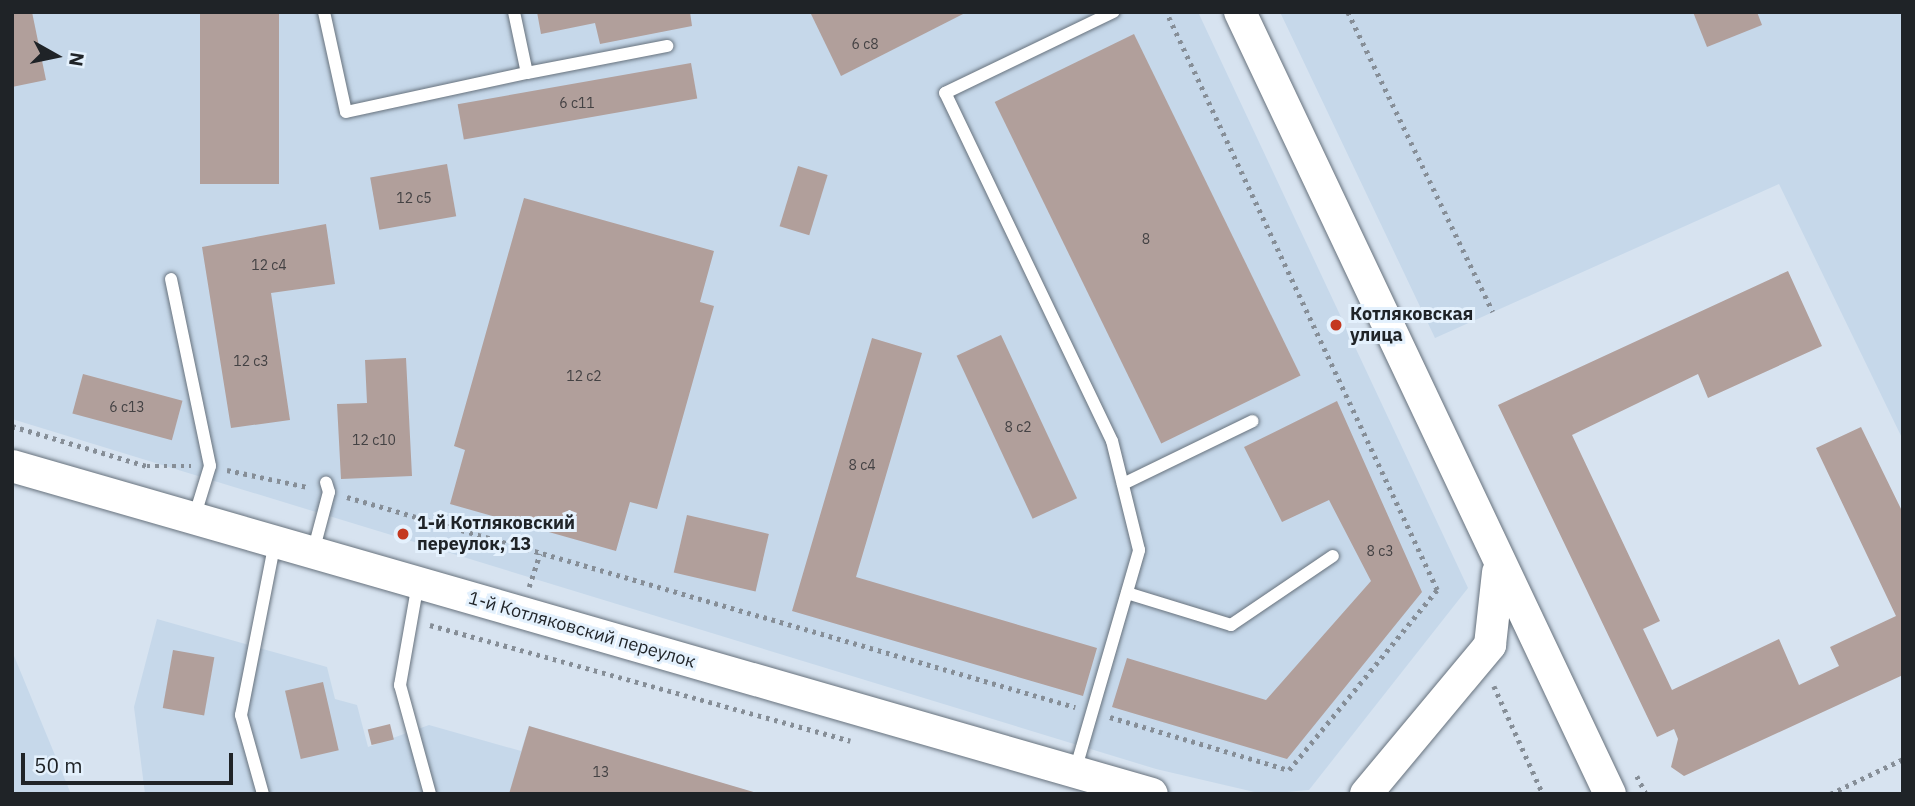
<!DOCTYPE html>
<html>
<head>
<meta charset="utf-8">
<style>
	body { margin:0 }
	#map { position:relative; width:1915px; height:806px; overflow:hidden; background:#d7e3f0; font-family:"IBM Plex Sans",sans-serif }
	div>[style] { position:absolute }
	.built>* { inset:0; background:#c6d8ea }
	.building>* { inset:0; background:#b19f9b; transform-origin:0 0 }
	.path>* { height:4.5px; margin-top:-2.25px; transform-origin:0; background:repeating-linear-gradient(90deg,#868e97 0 3.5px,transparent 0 8.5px) }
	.roads { filter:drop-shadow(0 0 2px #67727d) drop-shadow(0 0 2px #67727d) }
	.service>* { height:12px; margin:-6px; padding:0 6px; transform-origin:6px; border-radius:6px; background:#fff }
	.tertiary>* { height:32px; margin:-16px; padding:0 16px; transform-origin:16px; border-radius:16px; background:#fff }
	.dots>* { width:19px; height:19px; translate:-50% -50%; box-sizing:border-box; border:4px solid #e4f1fd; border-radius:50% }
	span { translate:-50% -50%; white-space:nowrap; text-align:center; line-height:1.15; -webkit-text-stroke:6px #e4f1fd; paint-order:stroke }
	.number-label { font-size:14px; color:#444244 }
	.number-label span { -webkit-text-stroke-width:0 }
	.poi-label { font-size:18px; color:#1f2327; font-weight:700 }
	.left { translate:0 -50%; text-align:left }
	.street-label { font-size:18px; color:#1f2327 }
	.frame { position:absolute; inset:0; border:14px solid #1f2327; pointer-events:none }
	.north { position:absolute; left:21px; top:21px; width:70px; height:70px; -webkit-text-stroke:5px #e4f1fd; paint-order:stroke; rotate:99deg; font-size:19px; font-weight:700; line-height:28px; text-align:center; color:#1f2327 }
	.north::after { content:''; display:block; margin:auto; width:24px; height:32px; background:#1f2327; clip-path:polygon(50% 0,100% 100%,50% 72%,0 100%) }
	.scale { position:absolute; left:21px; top:753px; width:212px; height:32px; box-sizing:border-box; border:4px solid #1f2327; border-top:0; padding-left:9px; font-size:21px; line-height:24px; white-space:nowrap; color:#1f2327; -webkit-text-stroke:5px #e4f1fd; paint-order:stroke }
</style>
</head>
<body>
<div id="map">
	<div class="built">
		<div style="clip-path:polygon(12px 12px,1198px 12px,1468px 588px,1309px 790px,1263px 794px,1156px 769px,12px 419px)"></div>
		<div style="clip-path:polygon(1280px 12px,1903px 12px,1903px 440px,1779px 184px,1435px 338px)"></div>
		<div style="clip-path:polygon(157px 619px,327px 667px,335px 699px,357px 705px,368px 747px,429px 725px,521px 751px,529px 726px,759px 794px,145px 794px,134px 707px)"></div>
		<div style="clip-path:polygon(12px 651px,71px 794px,12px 794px)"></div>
	</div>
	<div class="building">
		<div style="clip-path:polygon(12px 12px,32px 12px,46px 80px,12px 87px)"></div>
		<div style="left:200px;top:12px;width:79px;height:172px"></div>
		<div style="clip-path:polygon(537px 12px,690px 12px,692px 26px,600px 44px,595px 23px,541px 34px)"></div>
		<div style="clip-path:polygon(810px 12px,967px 12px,841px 76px)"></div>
		<div style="clip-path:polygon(1693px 12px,1757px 12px,1762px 25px,1707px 47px)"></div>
		<div style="left:1134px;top:34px;width:380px;height:155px;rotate:64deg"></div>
		<div style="left:691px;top:63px;width:36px;height:237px;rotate:80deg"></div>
		<div style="left:447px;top:164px;width:53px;height:78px;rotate:80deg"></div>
		<div style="left:798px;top:166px;width:31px;height:63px;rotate:17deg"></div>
		<div style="clip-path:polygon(524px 198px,714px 251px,700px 302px,714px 306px,657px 509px,630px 502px,616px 551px,450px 504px,465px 450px,454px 446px)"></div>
		<div style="clip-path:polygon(326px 224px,335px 284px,271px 293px,290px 420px,231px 428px,202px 247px)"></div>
		<div style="clip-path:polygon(1788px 271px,1822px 346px,1708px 398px,1698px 374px,1572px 435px,1660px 621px,1643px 629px,1672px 690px,1779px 639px,1799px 685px,1839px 666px,1830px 647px,1896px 616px,1816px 448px,1861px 427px,1903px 513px,1903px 675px,1684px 776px,1671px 767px,1678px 739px,1674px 729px,1657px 737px,1498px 405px)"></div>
		<div style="left:1001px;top:335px;width:180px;height:49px;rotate:65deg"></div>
		<div style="clip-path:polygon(872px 338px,922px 353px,856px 577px,1097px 648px,1083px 696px,792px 611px)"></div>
		<div style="clip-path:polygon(406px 358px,412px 476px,341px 479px,337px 404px,367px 403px,365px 360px)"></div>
		<div style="left:83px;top:374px;width:103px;height:41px;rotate:15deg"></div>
		<div style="clip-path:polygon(1337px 401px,1422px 592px,1287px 759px,1112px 707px,1127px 658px,1266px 700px,1371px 581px,1329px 500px,1282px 522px,1244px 447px)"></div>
		<div style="left:687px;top:515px;width:84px;height:59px;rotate:13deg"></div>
		<div style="left:173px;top:650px;width:42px;height:59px;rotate:10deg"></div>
		<div style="left:323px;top:682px;width:70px;height:39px;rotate:77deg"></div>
		<div style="left:390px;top:724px;width:16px;height:23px;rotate:76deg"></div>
		<div style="clip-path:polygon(529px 726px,757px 793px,757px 794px,509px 794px)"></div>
	</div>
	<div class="path">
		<div style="left:1348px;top:12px;width:333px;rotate:64.2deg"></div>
		<div style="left:12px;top:426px;width:141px;rotate:16.5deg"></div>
		<div style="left:147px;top:466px;width:44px"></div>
		<div style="left:227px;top:470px;width:83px;rotate:11.9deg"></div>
		<div style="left:347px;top:497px;width:758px;rotate:16.09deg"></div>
		<div style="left:529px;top:587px;width:35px;rotate:-72deg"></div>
		<div style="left:430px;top:625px;width:436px;rotate:15.4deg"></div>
		<div style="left:1494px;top:686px;width:119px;rotate:65.6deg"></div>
		<div style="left:1110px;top:717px;width:187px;rotate:16.5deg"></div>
		<div style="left:1289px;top:770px;width:233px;rotate:-50.6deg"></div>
		<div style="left:1437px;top:590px;width:638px;rotate:-115.12deg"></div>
		<div style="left:1637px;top:776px;width:20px;rotate:63deg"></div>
		<div style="left:1830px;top:794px;width:81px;rotate:-25.6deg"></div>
	</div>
	<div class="roads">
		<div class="service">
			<div style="left:324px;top:12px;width:102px;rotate:77.6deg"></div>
			<div style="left:346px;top:112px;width:185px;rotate:-12.2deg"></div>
			<div style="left:514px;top:12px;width:62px;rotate:78deg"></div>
			<div style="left:527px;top:73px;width:143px;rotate:-10.9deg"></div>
			<div style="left:171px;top:279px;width:191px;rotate:78.2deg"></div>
			<div style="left:210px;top:466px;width:54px;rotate:107.1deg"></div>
			<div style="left:1123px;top:484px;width:144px;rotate:-25.9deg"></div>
			<div style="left:313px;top:552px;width:62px;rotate:-75.1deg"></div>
			<div style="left:329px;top:492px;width:10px;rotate:-107deg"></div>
			<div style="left:418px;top:583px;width:104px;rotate:100deg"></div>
			<div style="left:400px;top:685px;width:113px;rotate:74.6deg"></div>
			<div style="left:1127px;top:593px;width:109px;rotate:17.1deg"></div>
			<div style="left:1231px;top:625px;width:123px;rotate:-34.1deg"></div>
			<div style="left:1075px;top:771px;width:230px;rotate:-73.8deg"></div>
			<div style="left:1139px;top:550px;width:112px;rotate:-103.9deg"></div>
			<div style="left:1112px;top:441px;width:386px;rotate:-115.6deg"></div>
			<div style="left:945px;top:93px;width:187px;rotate:-25.7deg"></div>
			<div style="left:263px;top:794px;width:82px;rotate:-105.6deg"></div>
			<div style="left:241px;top:715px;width:176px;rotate:-78.9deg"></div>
		</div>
		<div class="tertiary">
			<div style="left:1240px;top:12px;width:865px;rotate:64.68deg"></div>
			<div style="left:12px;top:466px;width:1186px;rotate:16.05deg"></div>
			<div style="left:1366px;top:794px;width:194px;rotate:-50.2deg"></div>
			<div style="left:1490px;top:645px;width:73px;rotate:-83.7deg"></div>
		</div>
	</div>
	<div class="dots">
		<div style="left:1336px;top:325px;background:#c4381f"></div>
		<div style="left:403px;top:534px;background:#c4381f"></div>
	</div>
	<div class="number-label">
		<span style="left:865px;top:44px">6 с8</span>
		<span style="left:577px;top:103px">6 с11</span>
		<span style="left:414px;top:198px">12 с5</span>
		<span style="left:1146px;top:239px">8</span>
		<span style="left:269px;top:265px">12 с4</span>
		<span style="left:251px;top:361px">12 с3</span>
		<span style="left:584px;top:376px">12 с2</span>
		<span style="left:127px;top:407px">6 с13</span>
		<span style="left:1018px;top:427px">8 с2</span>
		<span style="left:374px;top:440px">12 с10</span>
		<span style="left:862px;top:465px">8 с4</span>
		<span style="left:1380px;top:551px">8 с3</span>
		<span style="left:601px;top:772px">13</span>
	</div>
	<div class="poi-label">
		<span class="left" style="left:1350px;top:325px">Котляковская<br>улица</span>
		<span class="left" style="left:417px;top:534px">1-й Котляковский<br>переулок, 13</span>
	</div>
	<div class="street-label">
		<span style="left:582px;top:630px;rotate:16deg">1-й Котляковский переулок</span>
	</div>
	<div class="frame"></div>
	<div class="north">N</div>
	<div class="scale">50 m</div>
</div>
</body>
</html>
